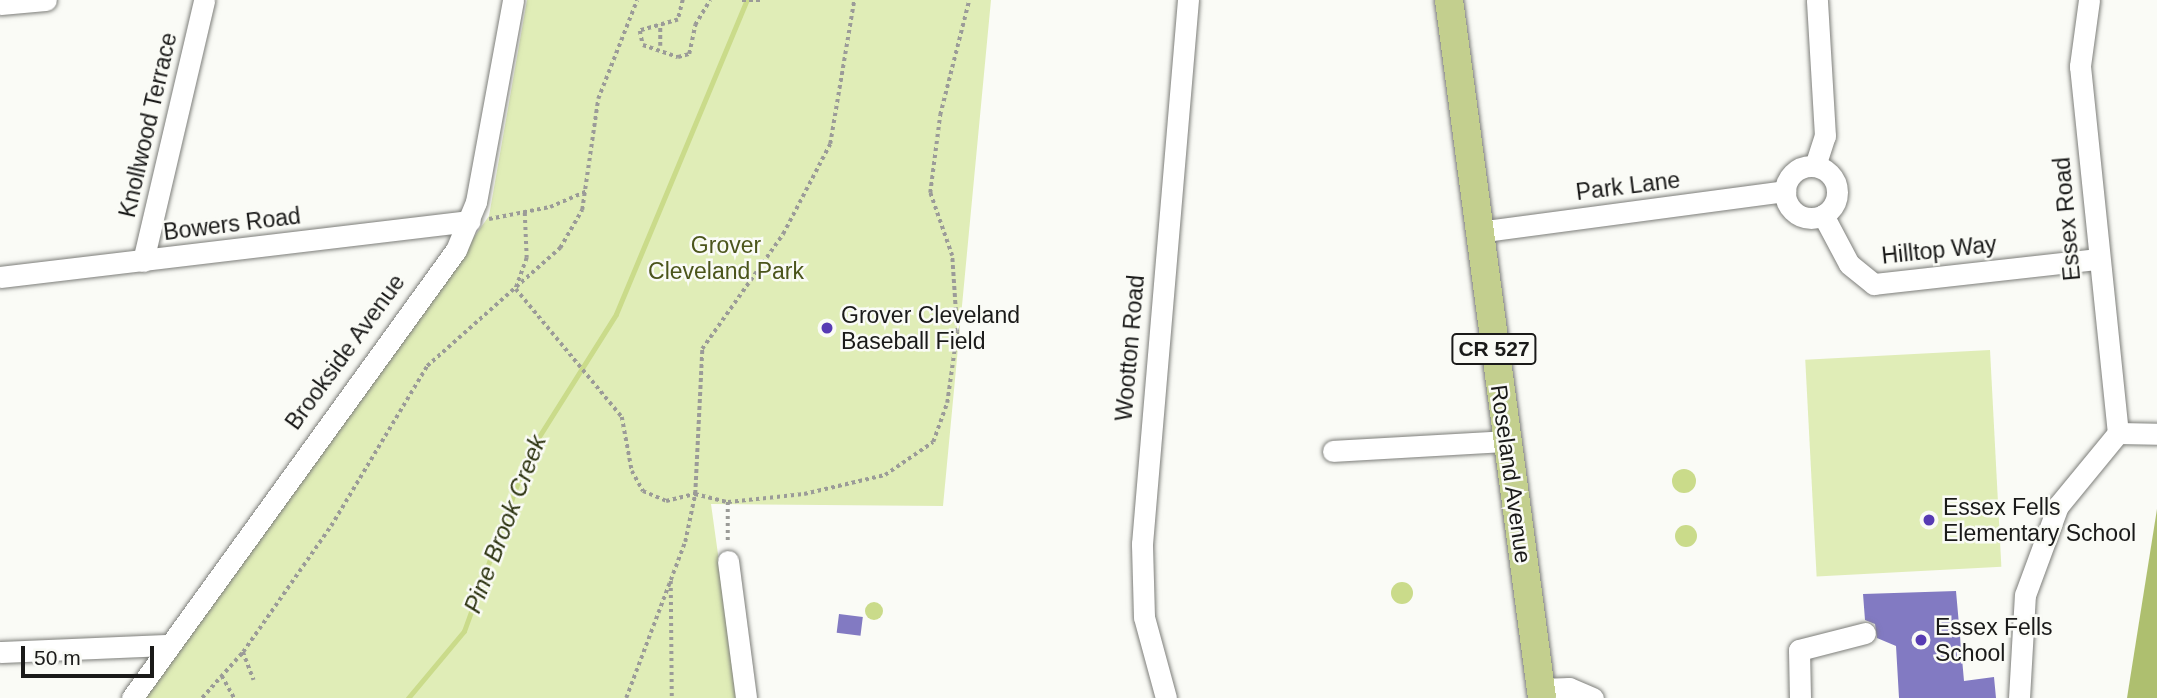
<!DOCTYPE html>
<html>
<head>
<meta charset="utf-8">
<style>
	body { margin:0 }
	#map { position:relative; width:2157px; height:698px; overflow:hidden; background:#fafbf6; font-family:Arial,sans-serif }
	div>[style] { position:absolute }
	.green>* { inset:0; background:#e0edb7; transform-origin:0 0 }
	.forest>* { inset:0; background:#aebf6f }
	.water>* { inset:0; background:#cadb8a }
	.round { border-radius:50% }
	.stream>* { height:5px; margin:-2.5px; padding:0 2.5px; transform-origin:2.5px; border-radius:2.5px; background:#cadb8a }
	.building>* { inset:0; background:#827ac2; transform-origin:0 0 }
	.path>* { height:3.5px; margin-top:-1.75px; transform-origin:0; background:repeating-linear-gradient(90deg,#9b9b98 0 3.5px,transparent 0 7px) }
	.roads { filter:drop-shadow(0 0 2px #7d7e7a) drop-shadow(0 0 2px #7d7e7a) }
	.minor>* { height:21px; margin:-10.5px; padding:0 10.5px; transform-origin:10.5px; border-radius:10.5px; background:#fff }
	.minor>.ring { margin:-10.5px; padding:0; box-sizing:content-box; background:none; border:21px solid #fff; border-radius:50% }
	.major>* { height:28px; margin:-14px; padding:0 14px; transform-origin:14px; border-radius:14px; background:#c3cf8e }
	.dots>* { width:19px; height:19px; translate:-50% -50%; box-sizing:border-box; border:4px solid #fafbf6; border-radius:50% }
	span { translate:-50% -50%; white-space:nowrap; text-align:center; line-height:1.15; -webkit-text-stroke:5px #fafbf6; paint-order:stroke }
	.shield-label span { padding:2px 5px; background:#fafbf6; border:2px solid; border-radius:5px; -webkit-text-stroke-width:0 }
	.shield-label { font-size:21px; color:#1a1a19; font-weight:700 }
	.street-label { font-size:23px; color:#1a1a19 }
	.park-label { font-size:23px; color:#4b551b }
	.poi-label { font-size:23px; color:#1a1a19 }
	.left { translate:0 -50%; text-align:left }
	.water-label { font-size:24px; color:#2c3310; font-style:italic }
	.scale { position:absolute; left:21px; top:646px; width:133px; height:32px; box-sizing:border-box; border:4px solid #1a1a19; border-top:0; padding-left:9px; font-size:21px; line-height:24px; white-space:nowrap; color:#1a1a19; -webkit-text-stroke:5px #fafbf6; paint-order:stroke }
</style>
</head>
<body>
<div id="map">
	<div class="green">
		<div style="clip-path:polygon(527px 0,991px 0,943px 506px,711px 504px,738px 698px,146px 698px,489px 216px)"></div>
		<div style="left:1990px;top:350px;width:217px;height:185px;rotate:87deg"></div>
	</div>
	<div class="forest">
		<div style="clip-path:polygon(2157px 509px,2157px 698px,2127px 698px)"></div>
	</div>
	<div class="water">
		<div class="round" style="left:1672px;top:469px;width:24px;height:24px"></div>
		<div class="round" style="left:1675px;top:525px;width:22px;height:22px"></div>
		<div class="round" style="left:1391px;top:582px;width:22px;height:22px"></div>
		<div class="round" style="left:865px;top:602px;width:18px;height:18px"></div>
	</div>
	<div class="stream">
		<div style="left:408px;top:698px;width:87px;rotate:-50.1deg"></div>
		<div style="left:464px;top:631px;width:188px;rotate:-70.1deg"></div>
		<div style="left:528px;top:454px;width:165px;rotate:-57.8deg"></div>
		<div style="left:616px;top:314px;width:340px;rotate:-67.4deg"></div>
	</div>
	<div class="building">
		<div style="clip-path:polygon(1956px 591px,1964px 681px,1994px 677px,1996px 698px,1899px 698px,1896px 646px,1877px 638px,1875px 624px,1865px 620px,1863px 594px)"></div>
		<div style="left:839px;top:614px;width:24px;height:19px;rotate:7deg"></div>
	</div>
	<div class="path">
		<div style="left:683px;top:0;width:21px;rotate:104deg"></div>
		<div style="left:678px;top:20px;width:40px;rotate:164deg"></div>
		<div style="left:640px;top:31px;width:14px;rotate:78deg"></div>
		<div style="left:643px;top:45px;width:37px;rotate:19deg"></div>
		<div style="left:678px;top:57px;width:11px;rotate:-15deg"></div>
		<div style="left:689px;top:54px;width:30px;rotate:-78deg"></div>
		<div style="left:695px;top:25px;width:29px;rotate:-59deg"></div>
		<div style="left:742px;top:0;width:18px"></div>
		<div style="left:660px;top:46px;width:21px;rotate:-90deg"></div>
		<div style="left:525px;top:213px;width:45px;rotate:87.5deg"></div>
		<div style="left:527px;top:258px;width:33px;rotate:110deg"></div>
		<div style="left:516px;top:289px;width:166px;rotate:50.4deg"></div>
		<div style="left:622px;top:417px;width:55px;rotate:79.5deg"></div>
		<div style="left:632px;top:471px;width:23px;rotate:61deg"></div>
		<div style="left:643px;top:491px;width:25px;rotate:23deg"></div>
		<div style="left:666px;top:501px;width:30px;rotate:-14deg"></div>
		<div style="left:695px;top:494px;width:145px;rotate:-87.2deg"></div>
		<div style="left:702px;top:349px;width:141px;rotate:-54.8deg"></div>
		<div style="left:783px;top:234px;width:102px;rotate:-62.4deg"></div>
		<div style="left:830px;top:144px;width:146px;rotate:-80.5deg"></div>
		<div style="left:489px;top:219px;width:62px;rotate:-11.1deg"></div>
		<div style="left:550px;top:207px;width:40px;rotate:-23.4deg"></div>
		<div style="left:728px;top:502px;width:76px;rotate:-6deg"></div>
		<div style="left:804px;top:494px;width:83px;rotate:-13.2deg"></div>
		<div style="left:885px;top:475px;width:58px;rotate:-34.5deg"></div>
		<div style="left:933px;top:442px;width:41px;rotate:-70.3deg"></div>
		<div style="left:947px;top:403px;width:72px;rotate:-82deg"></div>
		<div style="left:957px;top:332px;width:76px;rotate:-93.8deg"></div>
		<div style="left:952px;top:256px;width:67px;rotate:-109.2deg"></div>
		<div style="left:930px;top:193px;width:79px;rotate:-82.7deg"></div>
		<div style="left:940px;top:115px;width:119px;rotate:-75.8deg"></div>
		<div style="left:671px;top:581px;width:117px;rotate:89.5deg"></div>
		<div style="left:243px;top:652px;width:30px;rotate:69deg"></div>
		<div style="left:222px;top:676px;width:25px;rotate:61deg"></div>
		<div style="left:202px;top:698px;width:62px;rotate:-48.3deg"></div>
		<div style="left:243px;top:652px;width:154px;rotate:-55.1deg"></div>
		<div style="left:331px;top:526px;width:187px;rotate:-59deg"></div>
		<div style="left:427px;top:366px;width:178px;rotate:-41.6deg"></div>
		<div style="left:560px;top:248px;width:44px;rotate:-59.9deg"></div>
		<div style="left:582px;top:210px;width:112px;rotate:-81.8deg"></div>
		<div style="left:598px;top:99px;width:106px;rotate:-68.5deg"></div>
		<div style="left:626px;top:698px;width:167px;rotate:-69.3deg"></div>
		<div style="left:685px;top:542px;width:49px;rotate:-78.2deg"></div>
		<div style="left:695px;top:494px;width:34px;rotate:14deg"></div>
		<div style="left:728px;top:502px;width:42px;rotate:90deg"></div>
	</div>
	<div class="roads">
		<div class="minor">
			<div style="left:2089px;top:0;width:67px;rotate:97.8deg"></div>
			<div style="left:2080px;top:66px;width:369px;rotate:84.1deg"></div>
			<div style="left:0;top:4px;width:46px;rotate:-5deg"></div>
			<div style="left:1815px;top:166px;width:32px;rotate:-72deg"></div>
			<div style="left:1825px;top:136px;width:136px;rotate:-93.4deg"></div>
			<div class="ring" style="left:1785px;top:166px;width:31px;height:31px"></div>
			<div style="left:1823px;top:215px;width:55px;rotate:62deg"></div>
			<div style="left:1849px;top:264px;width:32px;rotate:39deg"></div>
			<div style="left:1874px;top:284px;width:224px;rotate:-6.4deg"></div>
			<div style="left:1478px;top:232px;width:310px;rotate:-7.6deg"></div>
			<div style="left:143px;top:261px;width:268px;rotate:-76.8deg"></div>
			<div style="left:0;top:277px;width:473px;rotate:-6.8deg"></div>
			<div style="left:1333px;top:451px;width:174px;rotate:-3.3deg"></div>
			<div style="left:728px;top:561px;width:138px;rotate:82.5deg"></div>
			<div style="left:0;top:652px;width:167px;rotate:-2.4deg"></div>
			<div style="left:1541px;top:689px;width:28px;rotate:-2deg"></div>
			<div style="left:1569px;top:688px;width:26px;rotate:23deg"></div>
			<div style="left:132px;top:698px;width:553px;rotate:-54.13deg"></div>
			<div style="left:456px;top:250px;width:52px;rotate:-67.4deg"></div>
			<div style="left:476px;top:202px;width:205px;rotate:-79.6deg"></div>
			<div style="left:1166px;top:698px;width:84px;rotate:-105.2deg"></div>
			<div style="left:1144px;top:617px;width:73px;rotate:-91.6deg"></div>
			<div style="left:1142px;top:544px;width:546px;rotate:-85.17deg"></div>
			<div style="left:1800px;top:698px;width:48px;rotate:-91.2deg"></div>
			<div style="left:1799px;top:650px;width:68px;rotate:-14.4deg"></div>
			<div style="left:2019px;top:698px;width:103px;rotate:-86.7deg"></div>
			<div style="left:2025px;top:595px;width:95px;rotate:-69.7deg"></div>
			<div style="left:2058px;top:506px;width:94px;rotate:-50.6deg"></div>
			<div style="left:2118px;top:433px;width:39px;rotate:1deg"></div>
		</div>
		<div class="major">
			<div style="left:1449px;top:0;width:704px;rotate:82.41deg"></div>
		</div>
	</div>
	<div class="dots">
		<div style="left:827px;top:328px;background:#573bb3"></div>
		<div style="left:1929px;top:520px;background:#573bb3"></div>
		<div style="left:1921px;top:640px;background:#573bb3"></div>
	</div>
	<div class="shield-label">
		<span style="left:1494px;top:349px">CR 527</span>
	</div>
	<div class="street-label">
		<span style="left:148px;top:125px;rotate:-77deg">Knollwood Terrace</span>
		<span style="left:1628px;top:186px;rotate:-7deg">Park Lane</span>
		<span style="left:2067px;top:219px;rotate:-95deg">Essex Road</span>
		<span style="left:232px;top:224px;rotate:-7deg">Bowers Road</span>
		<span style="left:1939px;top:250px;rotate:-6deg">Hilltop Way</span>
		<span style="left:1130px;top:348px;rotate:-85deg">Wootton Road</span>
		<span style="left:345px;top:352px;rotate:-54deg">Brookside Avenue</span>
		<span style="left:1511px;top:474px;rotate:82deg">Roseland Avenue</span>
	</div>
	<div class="park-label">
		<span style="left:726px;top:258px">Grover<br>Cleveland Park</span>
	</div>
	<div class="poi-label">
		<span class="left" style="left:841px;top:328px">Grover Cleveland<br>Baseball Field</span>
		<span class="left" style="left:1943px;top:520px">Essex Fells<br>Elementary School</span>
		<span class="left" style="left:1935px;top:640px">Essex Fells<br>School</span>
	</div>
	<div class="water-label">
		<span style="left:505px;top:524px;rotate:-69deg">Pine Brook Creek</span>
	</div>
	<div class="scale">50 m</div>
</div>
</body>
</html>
